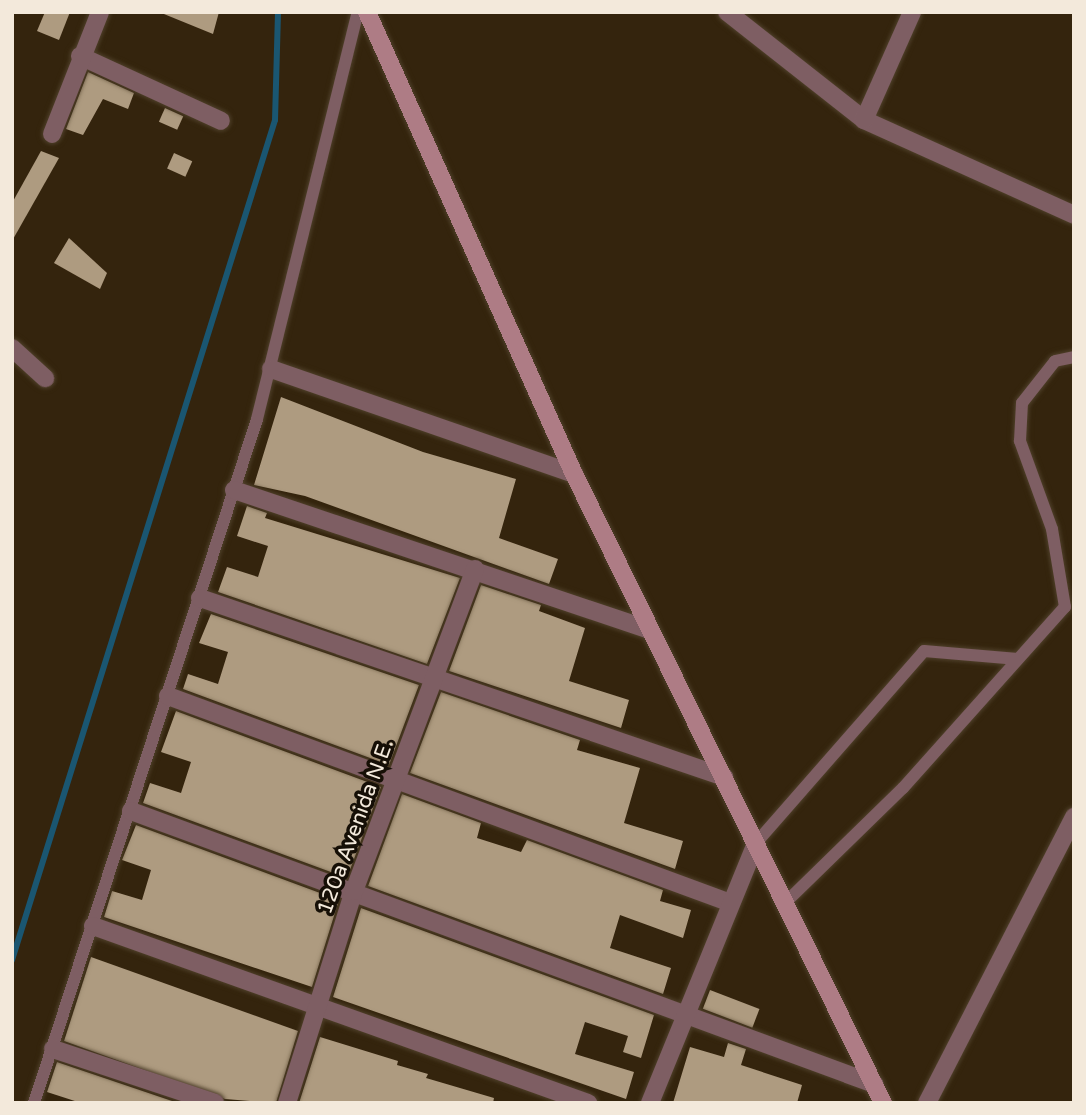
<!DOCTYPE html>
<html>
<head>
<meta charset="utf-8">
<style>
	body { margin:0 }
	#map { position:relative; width:1086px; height:1115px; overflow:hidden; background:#34240d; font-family:"Varela Round",sans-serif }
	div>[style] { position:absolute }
	.stream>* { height:6px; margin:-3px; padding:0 3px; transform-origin:3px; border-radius:3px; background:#1a5671 }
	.building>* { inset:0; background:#ae9b80; transform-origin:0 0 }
	.roads { filter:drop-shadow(0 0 2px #4f402a) drop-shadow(0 0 2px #4f402a) }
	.lane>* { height:12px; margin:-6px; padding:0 6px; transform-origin:6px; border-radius:6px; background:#7e5e63 }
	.street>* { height:18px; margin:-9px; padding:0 9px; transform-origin:9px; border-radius:9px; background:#7e5e63 }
	.secondary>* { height:18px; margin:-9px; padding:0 9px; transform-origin:9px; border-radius:9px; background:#ae7c85 }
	span { translate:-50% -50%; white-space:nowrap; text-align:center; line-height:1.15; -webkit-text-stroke:7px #160f06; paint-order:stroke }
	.street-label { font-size:21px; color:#f3e9db }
	.frame { position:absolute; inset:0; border:14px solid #f3e9db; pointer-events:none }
</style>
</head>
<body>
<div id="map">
	<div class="stream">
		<div style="left:12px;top:960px;width:880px;rotate:-72.61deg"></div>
		<div style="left:275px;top:120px;width:108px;rotate:-88.4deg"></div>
	</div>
	<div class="building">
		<div style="clip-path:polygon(45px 12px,70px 12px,59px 40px,37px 31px)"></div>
		<div style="clip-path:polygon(159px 12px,219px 12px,213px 34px)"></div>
		<div style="clip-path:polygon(88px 72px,134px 93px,128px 109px,103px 99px,83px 135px,66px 129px)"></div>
		<div style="left:165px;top:108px;width:20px;height:15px;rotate:24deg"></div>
		<div style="clip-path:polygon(41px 151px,59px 158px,12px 241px,12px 203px)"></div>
		<div style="left:174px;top:153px;width:20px;height:17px;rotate:24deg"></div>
		<div style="clip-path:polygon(69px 238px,107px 273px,100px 289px,54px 263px)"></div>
		<div style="clip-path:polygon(281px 397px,423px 452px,516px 479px,499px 538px,558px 559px,549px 584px,305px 496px,254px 485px)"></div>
		<div style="clip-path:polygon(247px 506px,267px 513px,265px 518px,460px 578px,427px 664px,218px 592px,227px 567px,258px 577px,268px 546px,237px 536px)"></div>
		<div style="clip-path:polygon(481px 585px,541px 605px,539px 611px,585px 628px,569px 681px,629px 700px,621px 728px,449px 671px)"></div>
		<div style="clip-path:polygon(211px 614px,419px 685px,389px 765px,183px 689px,188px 674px,218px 684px,228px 652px,199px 643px)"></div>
		<div style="clip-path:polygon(441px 692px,580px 740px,577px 750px,640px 768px,624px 823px,683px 841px,675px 869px,410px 773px)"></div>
		<div style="clip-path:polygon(176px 711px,381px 787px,347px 878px,143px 803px,150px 783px,181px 793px,191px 762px,161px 752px)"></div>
		<div style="clip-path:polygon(402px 794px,481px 823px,477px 838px,521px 852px,527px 840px,663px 890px,660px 901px,691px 910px,683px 938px,620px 915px,610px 948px,671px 968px,663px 994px,368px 886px)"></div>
		<div style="clip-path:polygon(136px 825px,339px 900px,312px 987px,104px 917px,112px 891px,142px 900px,151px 870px,122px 860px)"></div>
		<div style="clip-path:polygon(361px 908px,654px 1015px,641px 1058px,623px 1052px,628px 1036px,585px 1022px,575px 1054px,634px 1072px,626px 1099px,333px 997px)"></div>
		<div style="clip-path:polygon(91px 957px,298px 1031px,276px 1103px,225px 1099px,64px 1041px)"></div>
		<div style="left:710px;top:990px;width:53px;height:20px;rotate:21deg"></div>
		<div style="clip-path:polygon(320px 1037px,398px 1061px,397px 1065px,428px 1074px,426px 1078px,494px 1098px,493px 1103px,299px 1103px)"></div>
		<div style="clip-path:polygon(728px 1043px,746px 1049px,741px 1065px,802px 1085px,797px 1103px,673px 1103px,690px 1047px,724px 1057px)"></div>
		<div style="clip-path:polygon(57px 1062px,178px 1103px,81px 1103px,47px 1092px)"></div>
	</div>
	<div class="roads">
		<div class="lane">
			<div style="left:756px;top:843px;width:255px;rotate:-48.8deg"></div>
			<div style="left:924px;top:651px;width:94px;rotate:4.9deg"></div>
			<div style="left:785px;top:903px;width:165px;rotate:-44.3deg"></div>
			<div style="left:903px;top:788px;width:243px;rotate:-48.2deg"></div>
			<div style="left:1065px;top:607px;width:79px;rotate:-99.5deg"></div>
			<div style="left:1052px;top:529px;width:94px;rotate:-110deg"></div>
			<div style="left:1020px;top:441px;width:38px;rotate:-87deg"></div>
			<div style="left:1022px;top:403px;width:53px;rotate:-51.8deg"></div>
			<div style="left:1055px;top:361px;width:19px;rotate:-12deg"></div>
			<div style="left:34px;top:1103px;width:719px;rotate:-71.94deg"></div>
			<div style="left:257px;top:419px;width:419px;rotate:-76.1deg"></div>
		</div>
		<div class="street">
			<div style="left:727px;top:12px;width:174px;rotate:38.2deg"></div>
			<div style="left:864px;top:120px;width:230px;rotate:24.3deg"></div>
			<div style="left:80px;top:56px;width:155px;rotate:24.7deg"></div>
			<div style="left:864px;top:120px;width:118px;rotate:-66deg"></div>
			<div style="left:52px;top:134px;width:131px;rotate:-68.5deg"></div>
			<div style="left:12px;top:348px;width:45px;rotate:42.3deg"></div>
			<div style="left:271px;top:369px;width:321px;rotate:19.1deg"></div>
			<div style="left:234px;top:490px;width:437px;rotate:18.6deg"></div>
			<div style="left:200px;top:598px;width:554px;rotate:18.86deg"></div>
			<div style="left:168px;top:696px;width:597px;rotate:20.2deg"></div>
			<div style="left:131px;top:811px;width:792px;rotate:20.17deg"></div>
			<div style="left:93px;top:926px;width:526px;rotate:19.68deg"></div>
			<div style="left:53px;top:1049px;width:171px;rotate:18.4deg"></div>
			<div style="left:287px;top:1103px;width:222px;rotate:-72.5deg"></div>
			<div style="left:354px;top:891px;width:344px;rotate:-69.4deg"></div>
			<div style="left:650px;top:1103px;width:281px;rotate:-67.8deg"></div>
			<div style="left:927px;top:1103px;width:322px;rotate:-62.8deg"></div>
		</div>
		<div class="secondary">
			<div style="left:367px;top:12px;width:506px;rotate:65.87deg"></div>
			<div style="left:574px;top:474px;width:701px;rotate:63.84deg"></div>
		</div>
	</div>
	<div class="street-label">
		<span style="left:356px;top:827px;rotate:-70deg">120a Avenida N.E.</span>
	</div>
	<div class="frame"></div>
</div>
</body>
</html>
